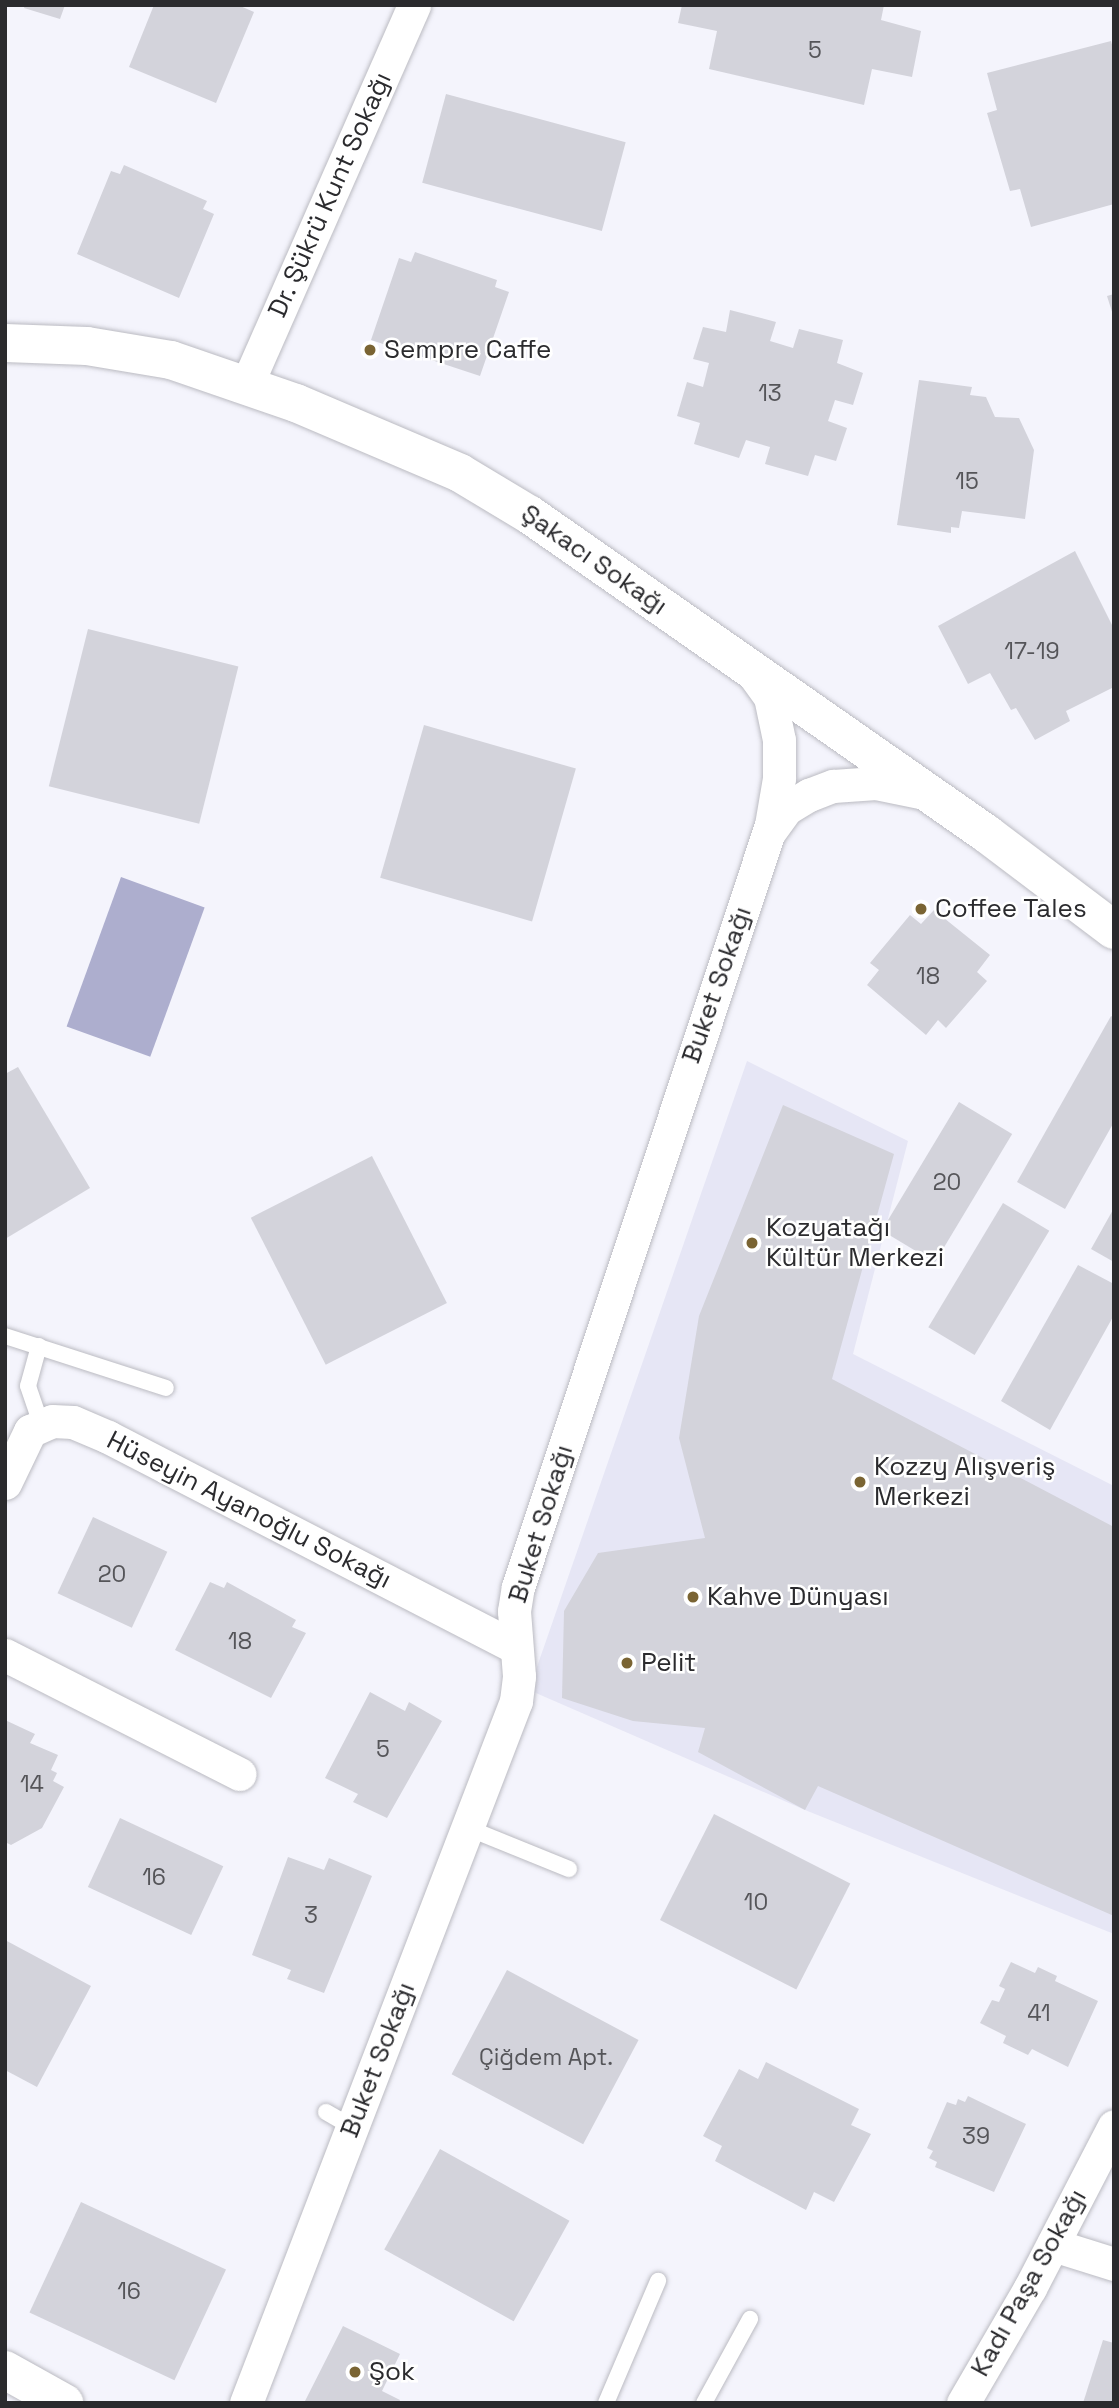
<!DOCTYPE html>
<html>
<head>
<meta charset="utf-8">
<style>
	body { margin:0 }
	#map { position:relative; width:1119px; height:2408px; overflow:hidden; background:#f4f4fc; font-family:"Space Grotesk",sans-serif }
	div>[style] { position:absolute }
	.built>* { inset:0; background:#e6e6f5 }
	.water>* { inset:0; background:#adaece; transform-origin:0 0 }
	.building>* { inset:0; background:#d3d3db; transform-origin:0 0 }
	.roads { filter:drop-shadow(0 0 2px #bbbbc2) drop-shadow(0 0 2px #bbbbc2) }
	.service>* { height:16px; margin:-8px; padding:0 8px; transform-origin:8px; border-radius:8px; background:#fff }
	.minor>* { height:33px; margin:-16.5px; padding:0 16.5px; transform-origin:16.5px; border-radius:16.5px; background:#fff }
	.tertiary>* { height:38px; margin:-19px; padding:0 19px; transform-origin:19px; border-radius:19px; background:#fff }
	.dots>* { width:19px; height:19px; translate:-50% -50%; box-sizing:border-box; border:4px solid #fff; border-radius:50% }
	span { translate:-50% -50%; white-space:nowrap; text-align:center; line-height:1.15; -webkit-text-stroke:5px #fff; paint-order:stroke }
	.number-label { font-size:23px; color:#555559 }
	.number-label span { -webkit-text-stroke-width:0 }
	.street-label { font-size:26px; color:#2b2b2e }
	.poi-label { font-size:26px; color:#2b2b2e }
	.left { translate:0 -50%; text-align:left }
	.frame { position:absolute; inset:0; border:7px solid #2b2b2e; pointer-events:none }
</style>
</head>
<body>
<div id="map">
	<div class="built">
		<div style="clip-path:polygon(747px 1061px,908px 1141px,853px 1354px,1114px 1486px,1114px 1934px,805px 1810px,529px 1690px)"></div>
	</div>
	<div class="water">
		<div style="left:121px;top:877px;width:89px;height:159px;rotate:20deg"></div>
	</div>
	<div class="building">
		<div style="clip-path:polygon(25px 5px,65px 5px,60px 19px,24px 8px)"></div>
		<div style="clip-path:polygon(154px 5px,238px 5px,254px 12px,216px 103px,129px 67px)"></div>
		<div style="clip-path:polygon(682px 5px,884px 5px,881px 20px,921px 31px,912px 77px,872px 69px,864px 105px,709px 69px,717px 31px,678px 23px)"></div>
		<div style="clip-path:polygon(1111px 41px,1114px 52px,1114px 204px,1031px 227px,1020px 189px,1010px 191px,987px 113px,997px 110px,987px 73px)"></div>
		<div style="left:446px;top:94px;width:186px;height:92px;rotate:15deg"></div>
		<div style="clip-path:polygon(124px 165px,207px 201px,203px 209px,214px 214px,179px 298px,77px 254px,111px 171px,120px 174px)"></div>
		<div style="clip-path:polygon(415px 252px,497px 280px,495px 287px,509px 292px,480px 376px,371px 340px,399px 258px,411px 262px)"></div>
		<div style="clip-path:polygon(1114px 294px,1114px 315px,1113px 315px,1107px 296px)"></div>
		<div style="clip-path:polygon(730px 310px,776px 322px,770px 341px,793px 348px,799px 329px,843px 340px,837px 363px,863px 373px,853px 405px,835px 400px,828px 421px,847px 428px,836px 461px,815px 455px,808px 476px,765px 464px,770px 447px,746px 440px,739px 458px,694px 444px,700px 423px,677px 416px,687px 382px,703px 387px,709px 363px,693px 359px,703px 327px,726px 332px)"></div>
		<div style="clip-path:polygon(919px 380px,972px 387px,970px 395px,986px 397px,995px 417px,1019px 418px,1034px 450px,1025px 519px,962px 511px,959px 528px,951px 527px,951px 533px,897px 525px)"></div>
		<div style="clip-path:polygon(1075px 551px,1114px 629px,1114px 687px,1066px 711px,1070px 721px,1035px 740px,1016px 708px,1011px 710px,990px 673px,968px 684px,938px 626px)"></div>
		<div style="left:88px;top:629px;width:155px;height:162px;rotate:14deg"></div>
		<div style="left:424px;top:725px;width:158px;height:159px;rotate:16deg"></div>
		<div style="clip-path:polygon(934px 910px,990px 955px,977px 972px,987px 981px,946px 1028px,938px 1020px,926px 1035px,867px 985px,879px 970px,870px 963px,910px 915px,921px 924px)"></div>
		<div style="clip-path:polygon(1111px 1016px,1114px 1018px,1114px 1122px,1065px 1209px,1017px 1182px)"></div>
		<div style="clip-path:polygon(18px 1067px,90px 1188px,5px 1239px,5px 1074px)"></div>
		<div style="left:959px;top:1102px;width:62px;height:150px;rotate:31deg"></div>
		<div style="clip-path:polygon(783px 1105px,894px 1154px,832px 1379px,1114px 1527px,1114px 1916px,818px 1786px,805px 1810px,698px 1752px,705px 1728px,633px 1721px,562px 1698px,564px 1611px,598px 1553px,705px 1538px,679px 1438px,699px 1316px)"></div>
		<div style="left:372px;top:1156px;width:165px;height:136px;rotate:63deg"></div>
		<div style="left:1003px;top:1203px;width:54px;height:145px;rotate:31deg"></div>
		<div style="clip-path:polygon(1114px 1208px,1114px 1262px,1091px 1249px)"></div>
		<div style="clip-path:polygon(1078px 1265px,1114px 1284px,1114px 1315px,1050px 1430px,1001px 1401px)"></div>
		<div style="left:93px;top:1517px;width:82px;height:84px;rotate:25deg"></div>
		<div style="clip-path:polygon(210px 1582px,224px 1588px,227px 1582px,296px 1620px,292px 1627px,306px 1633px,271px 1698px,175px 1650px)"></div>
		<div style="clip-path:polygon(370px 1692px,405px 1711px,409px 1702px,442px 1721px,387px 1818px,353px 1802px,358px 1794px,325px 1778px)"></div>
		<div style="clip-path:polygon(5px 1720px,35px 1734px,30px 1743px,58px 1755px,51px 1770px,57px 1773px,53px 1781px,64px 1787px,42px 1828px,11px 1845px,5px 1842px)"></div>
		<div style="left:714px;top:1814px;width:153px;height:119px;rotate:27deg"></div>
		<div style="left:120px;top:1818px;width:114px;height:76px;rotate:25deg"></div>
		<div style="clip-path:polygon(288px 1857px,324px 1870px,329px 1858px,372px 1876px,324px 1993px,287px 1979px,291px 1970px,252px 1955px)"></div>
		<div style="clip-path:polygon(5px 1940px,91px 1986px,37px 2087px,5px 2070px)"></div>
		<div style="clip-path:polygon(1011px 1962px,1035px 1973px,1038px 1967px,1057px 1976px,1055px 1981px,1098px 2001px,1068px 2067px,1032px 2049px,1028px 2055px,1003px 2043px,1006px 2036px,980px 2023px,992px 2000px,999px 2002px,1005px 1989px,999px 1986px)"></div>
		<div style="left:507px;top:1970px;width:149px;height:118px;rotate:28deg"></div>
		<div style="clip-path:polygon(766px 2062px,859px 2109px,851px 2125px,871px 2134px,834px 2202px,814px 2192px,806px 2210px,715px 2161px,722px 2146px,703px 2136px,739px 2069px,758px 2079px)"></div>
		<div style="clip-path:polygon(968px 2096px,1026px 2124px,994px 2192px,935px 2167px,937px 2162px,929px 2158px,933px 2151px,927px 2148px,947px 2102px,956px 2105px,958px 2099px,965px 2102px)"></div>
		<div style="left:440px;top:2149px;width:148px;height:115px;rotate:29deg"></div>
		<div style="left:81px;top:2202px;width:160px;height:122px;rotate:25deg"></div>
		<div style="clip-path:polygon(343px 2326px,400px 2354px,382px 2391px,400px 2400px,399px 2403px,304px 2403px)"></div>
		<div style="clip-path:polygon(1103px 2340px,1114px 2343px,1114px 2403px,1083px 2403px)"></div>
	</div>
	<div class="roads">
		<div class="service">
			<div style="left:5px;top:1336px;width:169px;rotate:17.9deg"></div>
			<div style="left:39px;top:1346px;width:41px;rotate:105.4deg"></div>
			<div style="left:28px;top:1386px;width:40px;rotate:71.1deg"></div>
			<div style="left:468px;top:1828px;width:109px;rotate:22.1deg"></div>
			<div style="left:326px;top:2112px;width:30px;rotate:30deg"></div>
			<div style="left:606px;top:2403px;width:133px;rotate:-66.9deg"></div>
			<div style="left:704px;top:2403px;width:96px;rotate:-61.3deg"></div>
		</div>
		<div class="minor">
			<div style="left:247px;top:384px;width:414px;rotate:-66.2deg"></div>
			<div style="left:770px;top:831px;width:29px;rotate:-54deg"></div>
			<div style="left:787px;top:808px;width:26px;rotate:-31deg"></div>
			<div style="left:809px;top:795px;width:26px;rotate:-21deg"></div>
			<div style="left:833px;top:786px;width:43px;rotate:-4deg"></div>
			<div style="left:876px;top:783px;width:50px;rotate:11.5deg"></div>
			<div style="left:5px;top:1483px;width:58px;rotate:-64.3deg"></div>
			<div style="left:30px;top:1431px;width:24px;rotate:-24deg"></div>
			<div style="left:52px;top:1421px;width:21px;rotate:3deg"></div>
			<div style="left:73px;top:1422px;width:38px;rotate:23deg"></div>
			<div style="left:108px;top:1437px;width:458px;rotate:27.3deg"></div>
			<div style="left:5px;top:1655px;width:263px;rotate:26.9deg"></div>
			<div style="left:1053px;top:2245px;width:64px;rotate:17.3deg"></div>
			<div style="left:246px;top:2403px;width:752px;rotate:-68.96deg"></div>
			<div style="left:516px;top:1701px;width:25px;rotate:-83deg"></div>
			<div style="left:519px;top:1676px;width:65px;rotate:-94.4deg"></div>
			<div style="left:514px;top:1611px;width:24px;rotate:-81deg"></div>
			<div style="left:518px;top:1587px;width:803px;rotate:-71.63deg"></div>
			<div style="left:771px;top:825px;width:48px;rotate:-80.3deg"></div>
			<div style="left:779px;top:778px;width:38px;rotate:-90deg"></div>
			<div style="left:779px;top:740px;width:44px;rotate:-101.8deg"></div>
			<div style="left:770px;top:697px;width:31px;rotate:-126deg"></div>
			<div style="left:963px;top:2403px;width:133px;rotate:-59.8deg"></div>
			<div style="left:1030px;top:2288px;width:182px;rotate:-62.6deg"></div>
		</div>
		<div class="tertiary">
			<div style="left:5px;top:343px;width:82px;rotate:2.1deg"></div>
			<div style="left:87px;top:346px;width:85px;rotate:9.5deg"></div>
			<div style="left:171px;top:360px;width:132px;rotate:19deg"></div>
			<div style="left:296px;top:403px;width:178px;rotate:23.1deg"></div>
			<div style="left:460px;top:473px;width:82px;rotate:31deg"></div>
			<div style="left:530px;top:515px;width:557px;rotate:34.92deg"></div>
			<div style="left:987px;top:834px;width:159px;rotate:37.1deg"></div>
			<div style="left:5px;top:2370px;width:68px;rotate:29.2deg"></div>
		</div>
	</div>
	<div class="dots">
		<div style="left:370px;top:350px;background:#7a6433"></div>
		<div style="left:921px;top:909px;background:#7a6433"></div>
		<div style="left:752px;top:1243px;background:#7a6433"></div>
		<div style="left:860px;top:1482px;background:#7a6433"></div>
		<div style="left:693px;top:1597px;background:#7a6433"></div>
		<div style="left:627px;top:1663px;background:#7a6433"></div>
		<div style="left:355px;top:2372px;background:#7a6433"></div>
	</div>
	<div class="number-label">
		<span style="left:815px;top:50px">5</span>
		<span style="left:770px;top:393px">13</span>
		<span style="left:967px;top:481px">15</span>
		<span style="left:1032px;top:651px">17-19</span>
		<span style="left:928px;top:976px">18</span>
		<span style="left:947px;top:1182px">20</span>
		<span style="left:112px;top:1574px">20</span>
		<span style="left:240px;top:1641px">18</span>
		<span style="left:383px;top:1749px">5</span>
		<span style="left:32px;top:1784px">14</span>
		<span style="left:154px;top:1877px">16</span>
		<span style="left:756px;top:1902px">10</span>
		<span style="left:311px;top:1915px">3</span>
		<span style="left:1039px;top:2013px">41</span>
		<span style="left:546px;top:2057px">Çiğdem Apt.</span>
		<span style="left:976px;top:2136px">39</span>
		<span style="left:129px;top:2291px">16</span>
	</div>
	<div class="street-label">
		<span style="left:330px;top:195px;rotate:-66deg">Dr. Şükrü Kunt Sokağı</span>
		<span style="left:594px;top:560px;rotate:35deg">Şakacı Sokağı</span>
		<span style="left:717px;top:985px;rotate:-71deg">Buket Sokağı</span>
		<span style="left:249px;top:1510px;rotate:27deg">Hüseyin Ayanoğlu Sokağı</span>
		<span style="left:541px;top:1524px;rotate:-73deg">Buket Sokağı</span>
		<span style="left:378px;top:2060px;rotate:-69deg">Buket Sokağı</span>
		<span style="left:1029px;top:2283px;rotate:-61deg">Kadı Paşa Sokağı</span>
	</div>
	<div class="poi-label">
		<span class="left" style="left:384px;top:350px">Sempre Caffe</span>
		<span class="left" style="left:935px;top:909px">Coffee Tales</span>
		<span class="left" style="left:766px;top:1243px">Kozyatağı<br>Kültür Merkezi</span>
		<span class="left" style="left:874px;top:1482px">Kozzy Alışveriş<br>Merkezi</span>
		<span class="left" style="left:707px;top:1597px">Kahve Dünyası</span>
		<span class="left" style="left:641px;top:1663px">Pelit</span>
		<span class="left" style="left:369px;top:2372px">Şok</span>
	</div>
	<div class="frame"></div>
</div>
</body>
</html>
